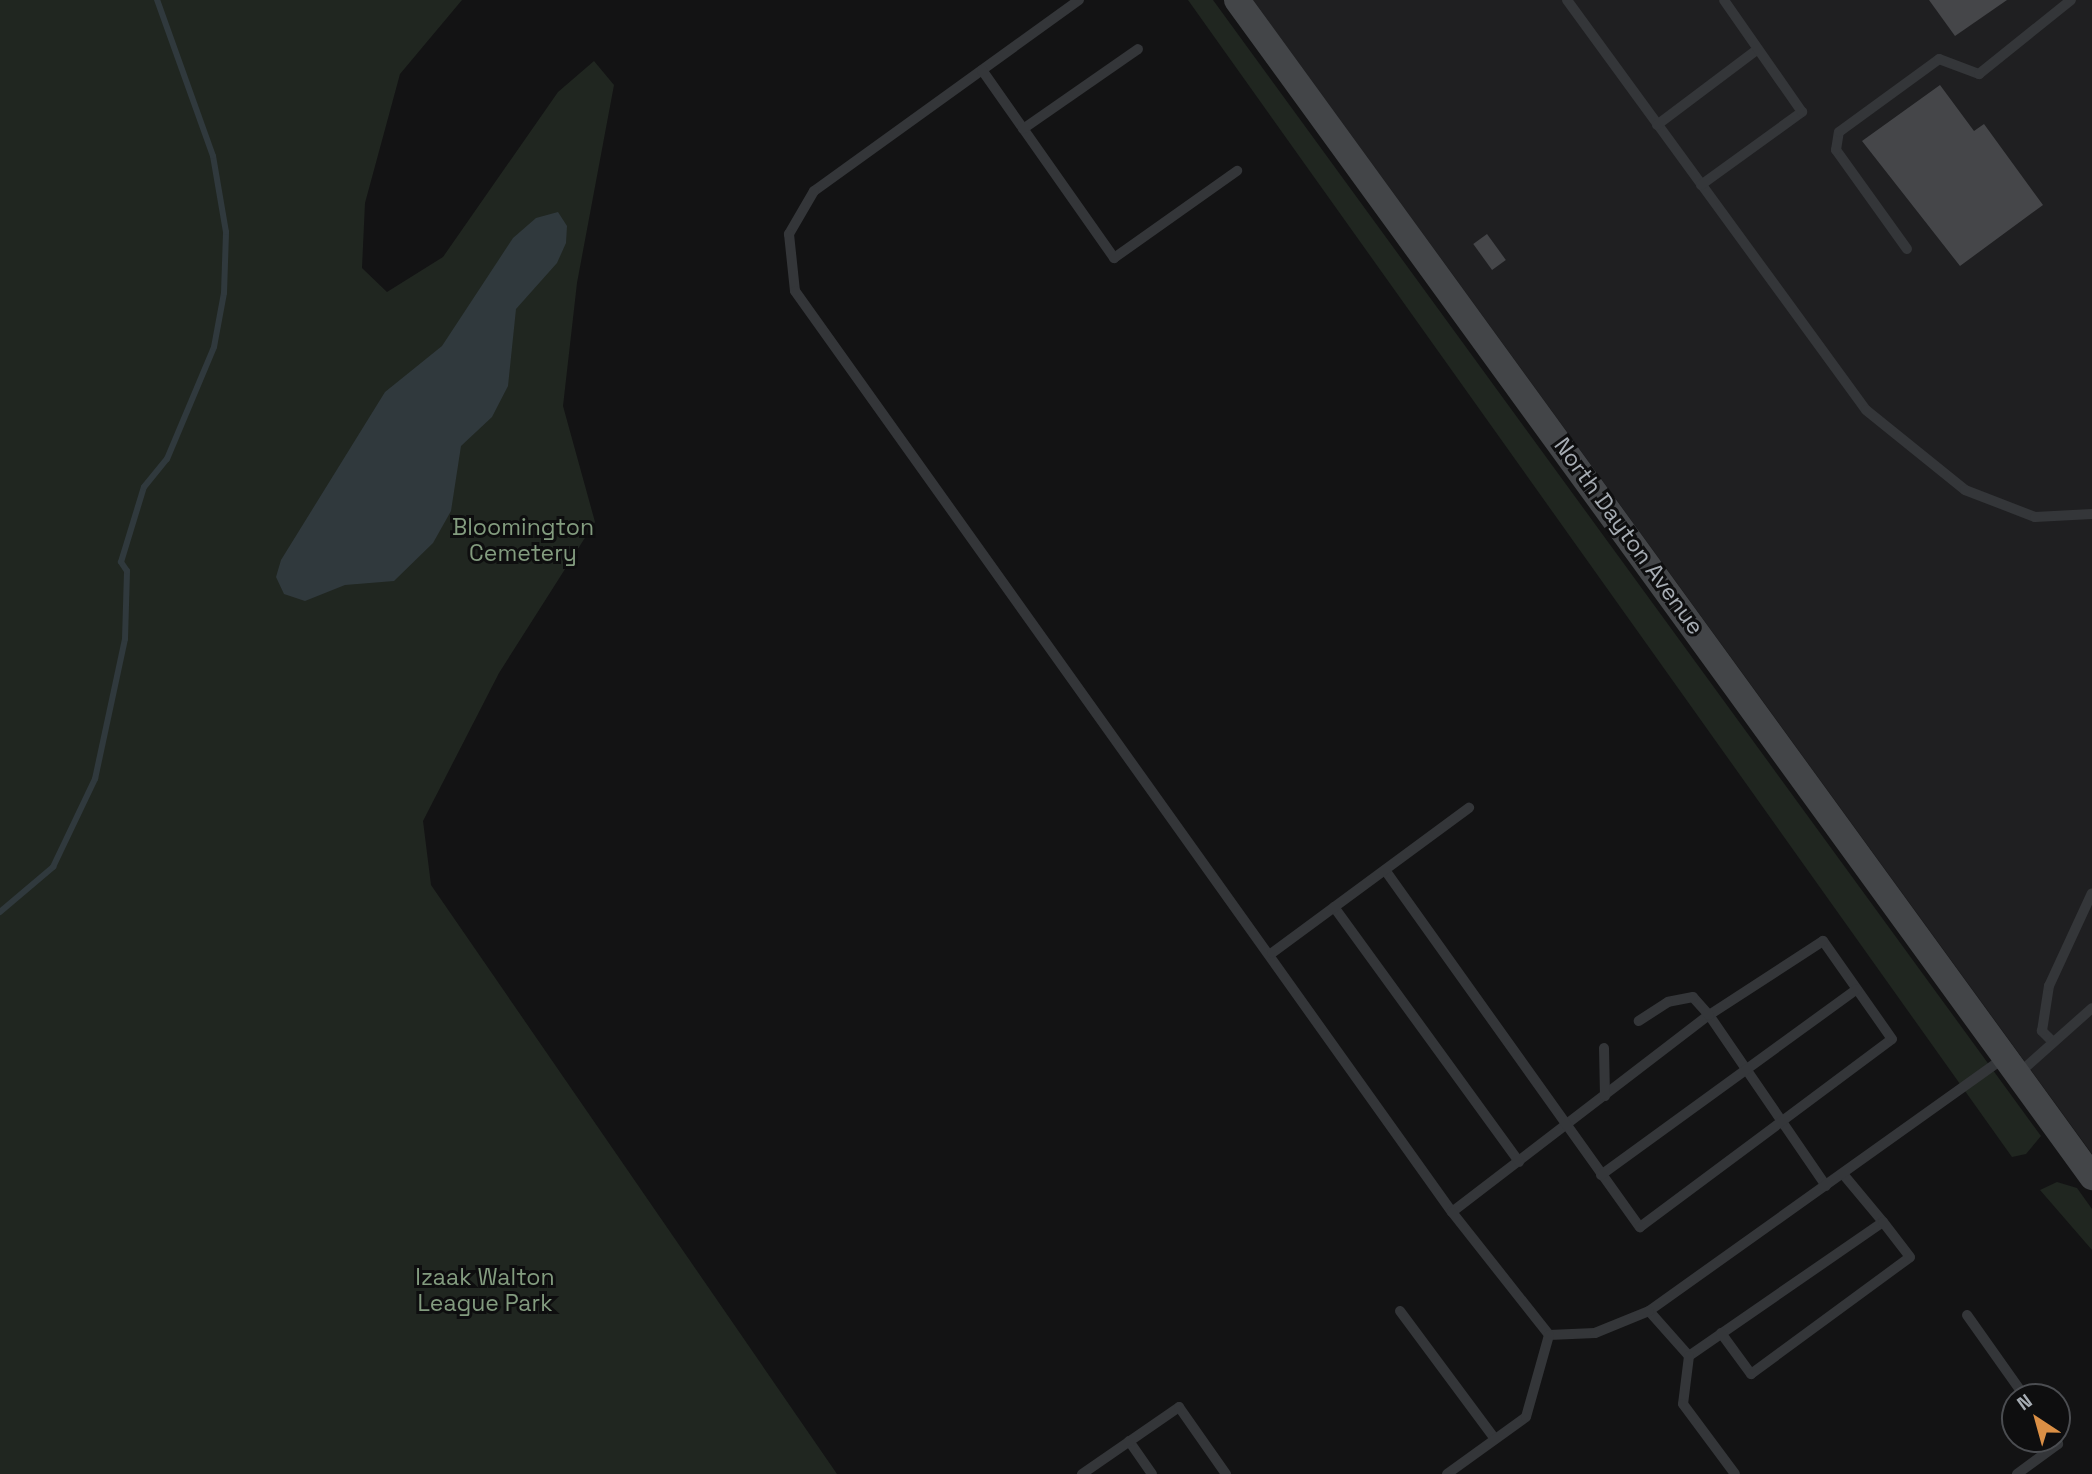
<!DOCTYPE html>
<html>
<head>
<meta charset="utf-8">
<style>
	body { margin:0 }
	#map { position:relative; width:2092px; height:1474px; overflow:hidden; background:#131314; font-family:"Space Grotesk",sans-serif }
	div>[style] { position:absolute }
	.built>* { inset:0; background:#1f1f21 }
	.green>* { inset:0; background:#202620 }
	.water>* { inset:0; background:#30393d }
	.stream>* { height:6px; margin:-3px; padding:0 3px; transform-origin:3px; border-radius:3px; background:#30393d }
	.building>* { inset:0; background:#454649; transform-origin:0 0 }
	.service>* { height:10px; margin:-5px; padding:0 5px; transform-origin:5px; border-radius:5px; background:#343639 }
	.secondary>* { height:26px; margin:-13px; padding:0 13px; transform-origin:13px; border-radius:13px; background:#434548 }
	span { translate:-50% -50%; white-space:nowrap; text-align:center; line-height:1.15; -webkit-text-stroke:6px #0e0e0f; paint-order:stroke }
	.park-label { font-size:23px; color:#839c7f }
	.street-label { font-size:23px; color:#a6acb3 }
	.north { position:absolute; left:2001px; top:1383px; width:70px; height:70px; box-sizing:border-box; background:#0e0e0f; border:2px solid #4b4d51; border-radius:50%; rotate:324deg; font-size:19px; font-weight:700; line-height:28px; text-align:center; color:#a6acb3 }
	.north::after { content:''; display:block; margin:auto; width:24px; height:32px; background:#da8f45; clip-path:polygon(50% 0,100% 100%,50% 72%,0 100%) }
</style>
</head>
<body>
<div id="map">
	<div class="built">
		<div style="clip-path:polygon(1253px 0,2092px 0,2092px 1154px)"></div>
	</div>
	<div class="green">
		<div style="clip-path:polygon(0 0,462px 0,400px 74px,365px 203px,362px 268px,387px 292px,443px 257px,558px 92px,594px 61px,614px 85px,577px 283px,563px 406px,595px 522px,499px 673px,423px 821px,431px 885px,837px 1474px,0 1474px)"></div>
		<div style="clip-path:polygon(1188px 0,1213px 0,2041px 1136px,2026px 1154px,2012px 1157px)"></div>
		<div style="clip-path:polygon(2057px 1182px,2077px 1188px,2092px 1209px,2092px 1250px,2040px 1190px)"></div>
	</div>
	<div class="water">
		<div style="clip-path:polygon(558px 212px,567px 226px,566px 243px,557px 263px,516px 309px,508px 386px,492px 417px,461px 446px,451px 511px,433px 543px,394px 581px,345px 585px,305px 601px,284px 594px,276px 577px,281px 560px,385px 392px,442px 346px,513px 238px,536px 218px)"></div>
	</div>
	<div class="stream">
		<div style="left:0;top:912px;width:70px;rotate:-40.3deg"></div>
		<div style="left:53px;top:867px;width:98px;rotate:-64.5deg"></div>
		<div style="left:95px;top:779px;width:143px;rotate:-77.9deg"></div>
		<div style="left:125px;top:639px;width:68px;rotate:-88.3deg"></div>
		<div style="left:127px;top:571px;width:11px;rotate:-124deg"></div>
		<div style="left:121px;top:562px;width:78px;rotate:-73deg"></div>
		<div style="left:144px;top:487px;width:36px;rotate:-51deg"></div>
		<div style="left:167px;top:459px;width:121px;rotate:-67.2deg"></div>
		<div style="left:214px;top:347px;width:55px;rotate:-79.5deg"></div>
		<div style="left:224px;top:293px;width:61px;rotate:-88.1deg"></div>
		<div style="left:226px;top:232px;width:77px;rotate:-99.7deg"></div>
		<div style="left:213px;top:156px;width:166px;rotate:-109.7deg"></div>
	</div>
	<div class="building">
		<div style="clip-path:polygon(1929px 0,2007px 0,1955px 36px)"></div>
		<div style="clip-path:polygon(1940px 85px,1974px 131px,1984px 124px,2043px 205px,1960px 266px,1862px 141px)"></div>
		<div style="left:1487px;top:234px;width:32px;height:17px;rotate:54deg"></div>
	</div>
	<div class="service">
		<div style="left:1079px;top:0;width:327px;rotate:144.2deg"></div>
		<div style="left:814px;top:191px;width:50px;rotate:120.2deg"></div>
		<div style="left:789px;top:234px;width:57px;rotate:84deg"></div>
		<div style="left:795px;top:291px;width:1131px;rotate:54.5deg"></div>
		<div style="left:1452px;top:1212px;width:324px;rotate:-37.5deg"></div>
		<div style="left:1709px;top:1015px;width:207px;rotate:55.6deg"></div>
		<div style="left:1567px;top:0;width:507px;rotate:53.9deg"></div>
		<div style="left:1866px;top:410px;width:127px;rotate:38.9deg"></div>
		<div style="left:1965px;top:490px;width:75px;rotate:21.1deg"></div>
		<div style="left:2035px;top:517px;width:57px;rotate:-3deg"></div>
		<div style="left:982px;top:70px;width:230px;rotate:54.9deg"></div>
		<div style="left:1114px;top:258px;width:151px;rotate:-35.3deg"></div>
		<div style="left:1657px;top:125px;width:126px;rotate:-37deg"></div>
		<div style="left:1023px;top:129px;width:140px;rotate:-34.8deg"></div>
		<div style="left:1701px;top:185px;width:125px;rotate:-35.9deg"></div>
		<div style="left:1802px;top:112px;width:136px;rotate:-124.9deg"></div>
		<div style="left:1907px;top:249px;width:122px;rotate:-125.6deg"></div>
		<div style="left:1836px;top:150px;width:18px;rotate:-81deg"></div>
		<div style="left:1839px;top:132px;width:124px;rotate:-36.1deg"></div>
		<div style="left:1939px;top:59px;width:43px;rotate:20.6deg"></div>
		<div style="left:1979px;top:74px;width:118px;rotate:-38.8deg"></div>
		<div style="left:1385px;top:870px;width:439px;rotate:54.5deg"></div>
		<div style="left:1640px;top:1227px;width:314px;rotate:-36.7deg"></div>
		<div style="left:1892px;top:1039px;width:120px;rotate:-125.1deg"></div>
		<div style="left:1823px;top:941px;width:136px;rotate:147deg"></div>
		<div style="left:1709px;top:1015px;width:24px;rotate:-132deg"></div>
		<div style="left:1693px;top:997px;width:25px;rotate:169deg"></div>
		<div style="left:1668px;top:1002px;width:35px;rotate:147deg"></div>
		<div style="left:1334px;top:907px;width:315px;rotate:54deg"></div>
		<div style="left:1272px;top:953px;width:245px;rotate:-36.4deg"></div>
		<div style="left:2053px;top:1042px;width:16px;rotate:-135deg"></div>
		<div style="left:2042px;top:1031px;width:46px;rotate:-81.2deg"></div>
		<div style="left:2049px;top:986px;width:102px;rotate:-65.2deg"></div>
		<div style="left:1604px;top:1048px;width:48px;rotate:88.8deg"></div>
		<div style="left:2018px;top:1074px;width:99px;rotate:-41.7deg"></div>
		<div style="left:1843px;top:1174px;width:62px;rotate:50.2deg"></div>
		<div style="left:1883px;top:1222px;width:236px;rotate:145.4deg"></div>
		<div style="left:1689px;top:1356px;width:60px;rotate:-131.6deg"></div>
		<div style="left:1649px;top:1311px;width:436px;rotate:-35.5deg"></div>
		<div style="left:1601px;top:1175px;width:316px;rotate:-36deg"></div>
		<div style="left:1452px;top:1212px;width:157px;rotate:51.7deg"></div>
		<div style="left:1549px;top:1335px;width:46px;rotate:-2.5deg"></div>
		<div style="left:1595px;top:1333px;width:58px;rotate:-22.2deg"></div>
		<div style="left:1400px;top:1311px;width:159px;rotate:53.4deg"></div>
		<div style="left:1967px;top:1315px;width:100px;rotate:54.7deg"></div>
		<div style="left:1721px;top:1333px;width:51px;rotate:53.8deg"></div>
		<div style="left:1751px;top:1374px;width:197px;rotate:-36.3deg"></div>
		<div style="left:1910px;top:1257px;width:44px;rotate:-127.6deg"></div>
		<div style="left:1689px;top:1356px;width:48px;rotate:97.1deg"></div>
		<div style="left:1683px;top:1404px;width:87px;rotate:53.4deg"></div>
		<div style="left:1129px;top:1441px;width:40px;rotate:55.1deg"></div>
		<div style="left:1082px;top:1474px;width:118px;rotate:-34.6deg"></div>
		<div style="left:1179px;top:1407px;width:82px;rotate:55deg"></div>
		<div style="left:1447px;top:1474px;width:97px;rotate:-35.8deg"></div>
		<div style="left:1526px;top:1417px;width:85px;rotate:-74.3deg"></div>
		<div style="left:2017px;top:1474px;width:51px;rotate:-36.2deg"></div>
		<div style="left:2058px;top:1444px;width:6px;rotate:-121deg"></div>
	</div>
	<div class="secondary">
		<div style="left:1237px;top:0;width:1455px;rotate:54deg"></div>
	</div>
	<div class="park-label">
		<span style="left:523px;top:540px">Bloomington<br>Cemetery</span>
		<span style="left:485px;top:1290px">Izaak Walton<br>League Park</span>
	</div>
	<div class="street-label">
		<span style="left:1629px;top:536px;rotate:54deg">North Dayton Avenue</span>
	</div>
	<div class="north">N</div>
</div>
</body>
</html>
